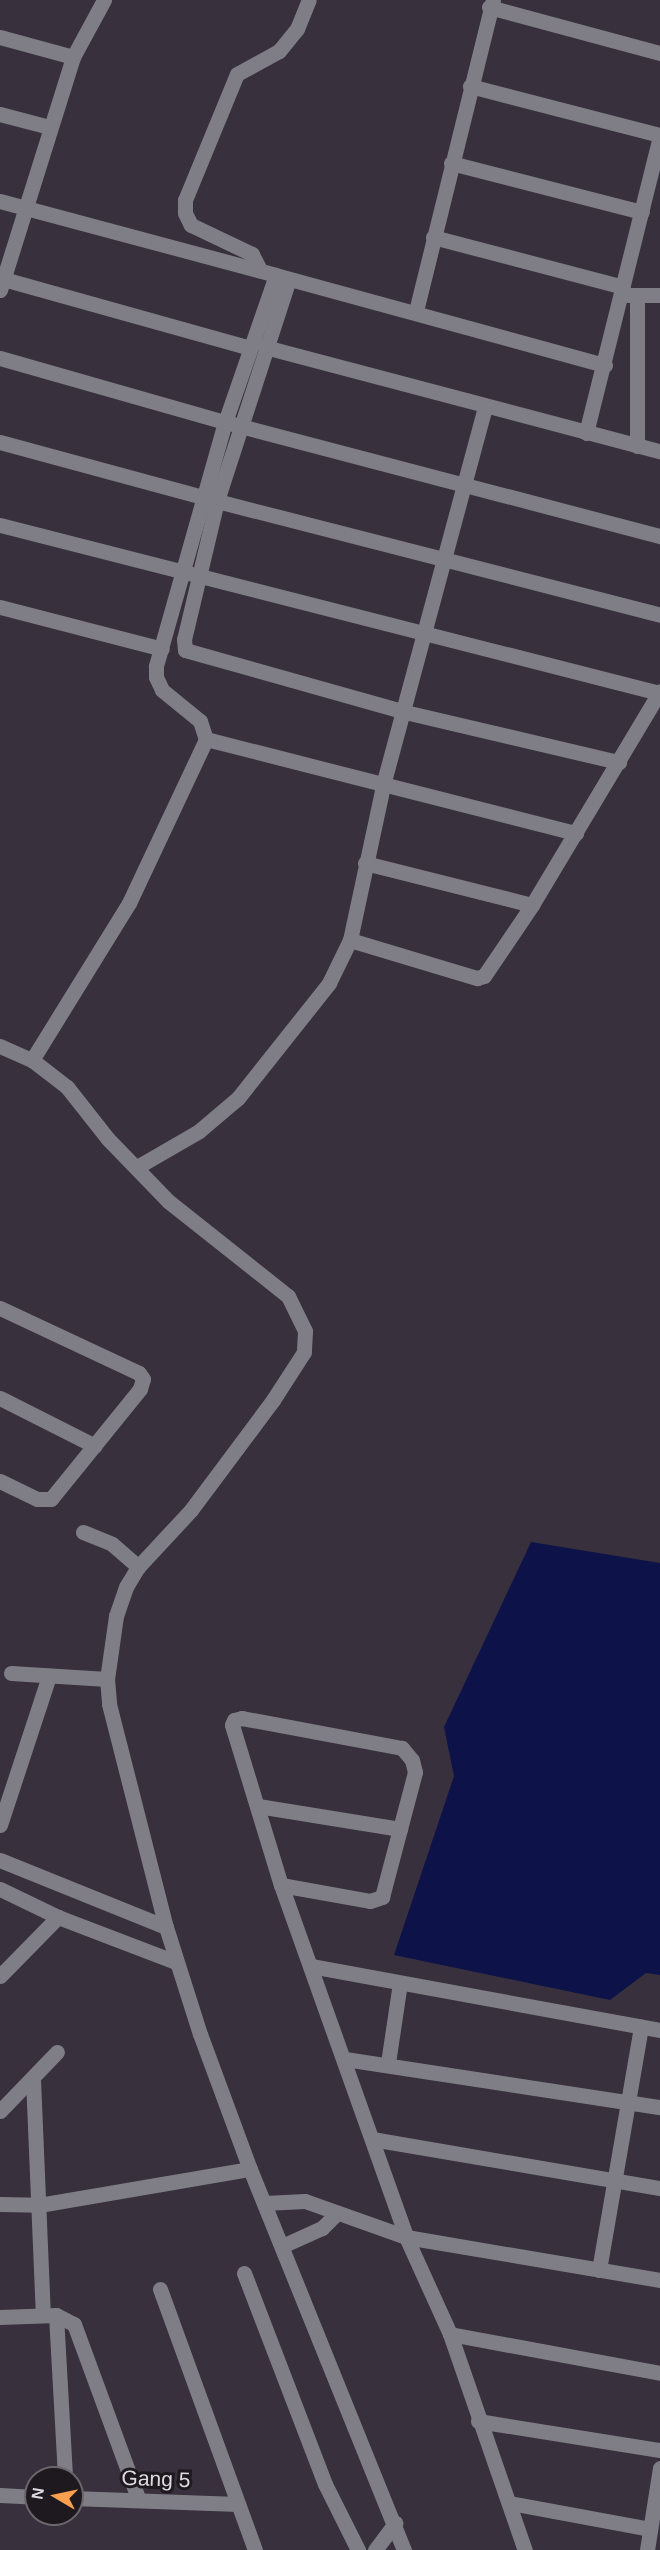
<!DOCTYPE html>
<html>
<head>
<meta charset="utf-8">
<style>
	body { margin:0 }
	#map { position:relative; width:660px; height:2550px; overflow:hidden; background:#38303c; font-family:Helvetica,sans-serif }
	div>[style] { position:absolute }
	.water>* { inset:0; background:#0d1349 }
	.minor>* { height:15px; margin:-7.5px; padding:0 7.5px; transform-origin:7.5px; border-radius:7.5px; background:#7f7e86 }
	span { translate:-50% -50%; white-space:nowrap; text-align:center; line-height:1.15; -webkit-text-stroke:6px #1d191f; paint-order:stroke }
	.street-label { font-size:21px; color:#dfdae2 }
	.north { position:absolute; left:24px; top:2466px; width:60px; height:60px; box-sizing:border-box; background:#1d191f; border:2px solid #6b666d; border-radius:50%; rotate:279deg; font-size:16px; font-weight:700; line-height:24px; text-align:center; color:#dfdae2 }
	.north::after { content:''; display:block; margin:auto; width:21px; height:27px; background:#fa9f4f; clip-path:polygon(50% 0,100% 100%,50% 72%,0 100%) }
</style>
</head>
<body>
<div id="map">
	<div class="water">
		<div style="clip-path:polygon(531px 1542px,660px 1563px,660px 1975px,646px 1973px,610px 2000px,394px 1955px,454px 1776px,444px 1727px)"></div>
	</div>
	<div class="minor">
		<div style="left:489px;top:7px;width:177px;rotate:15.1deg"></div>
		<div style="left:0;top:37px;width:76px;rotate:15.3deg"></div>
		<div style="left:470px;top:86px;width:196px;rotate:14.5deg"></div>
		<div style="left:0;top:114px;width:51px;rotate:14.9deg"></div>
		<div style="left:451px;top:163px;width:197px;rotate:14.4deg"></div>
		<div style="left:0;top:201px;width:286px;rotate:15deg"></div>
		<div style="left:276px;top:275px;width:156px;rotate:109.1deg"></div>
		<div style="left:225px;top:422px;width:254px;rotate:105.8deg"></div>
		<div style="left:156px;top:666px;width:11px;rotate:90deg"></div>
		<div style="left:156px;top:677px;width:14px;rotate:65deg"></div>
		<div style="left:162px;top:690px;width:49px;rotate:39.2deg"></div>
		<div style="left:200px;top:721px;width:19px;rotate:72deg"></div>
		<div style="left:206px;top:739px;width:382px;rotate:14.3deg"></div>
		<div style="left:433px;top:237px;width:196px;rotate:14.7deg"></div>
		<div style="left:260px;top:270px;width:18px;rotate:-117deg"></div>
		<div style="left:252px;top:254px;width:68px;rotate:-154.6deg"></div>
		<div style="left:191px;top:225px;width:13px;rotate:-117deg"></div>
		<div style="left:185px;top:213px;width:13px;rotate:-90deg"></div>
		<div style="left:185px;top:200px;width:136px;rotate:-67.6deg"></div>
		<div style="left:237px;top:74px;width:48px;rotate:-28.7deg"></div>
		<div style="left:279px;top:51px;width:28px;rotate:-51deg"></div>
		<div style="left:297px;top:29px;width:31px;rotate:-68deg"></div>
		<div style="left:279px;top:276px;width:338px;rotate:15.3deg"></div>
		<div style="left:0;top:278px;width:260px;rotate:15.6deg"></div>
		<div style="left:289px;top:279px;width:233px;rotate:108deg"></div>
		<div style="left:217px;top:501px;width:142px;rotate:103.4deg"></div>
		<div style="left:184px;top:639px;width:11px;rotate:85deg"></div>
		<div style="left:185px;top:650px;width:229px;rotate:15.7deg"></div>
		<div style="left:405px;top:712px;width:220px;rotate:13.2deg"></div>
		<div style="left:0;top:290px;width:244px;rotate:-72.6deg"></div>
		<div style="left:73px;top:57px;width:65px;rotate:-61.5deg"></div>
		<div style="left:628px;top:295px;width:32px"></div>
		<div style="left:637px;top:295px;width:151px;rotate:90deg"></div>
		<div style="left:416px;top:311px;width:320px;rotate:-76.1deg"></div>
		<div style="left:265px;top:347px;width:408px;rotate:14.8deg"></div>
		<div style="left:0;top:358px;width:234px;rotate:15.9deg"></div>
		<div style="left:225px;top:422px;width:450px;rotate:14.7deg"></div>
		<div style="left:485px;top:407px;width:392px;rotate:105.1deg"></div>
		<div style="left:383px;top:786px;width:157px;rotate:102.1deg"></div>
		<div style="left:350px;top:940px;width:133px;rotate:16.7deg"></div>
		<div style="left:477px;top:978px;width:7px;rotate:-16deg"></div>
		<div style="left:484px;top:976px;width:86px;rotate:-55.9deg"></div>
		<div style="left:532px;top:905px;width:249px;rotate:-59.1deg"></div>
		<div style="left:586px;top:433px;width:305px;rotate:-76deg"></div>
		<div style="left:0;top:442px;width:210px;rotate:15.2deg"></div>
		<div style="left:217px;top:501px;width:457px;rotate:14.4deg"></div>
		<div style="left:0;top:525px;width:680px;rotate:14.3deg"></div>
		<div style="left:0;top:607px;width:167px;rotate:14.5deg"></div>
		<div style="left:365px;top:863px;width:172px;rotate:14.1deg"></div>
		<div style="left:0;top:1046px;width:35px;rotate:24deg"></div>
		<div style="left:32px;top:1060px;width:44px;rotate:37.6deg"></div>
		<div style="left:67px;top:1087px;width:66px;rotate:51.7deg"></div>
		<div style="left:108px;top:1139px;width:86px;rotate:45.9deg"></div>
		<div style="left:168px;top:1201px;width:153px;rotate:38.4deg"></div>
		<div style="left:288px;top:1296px;width:39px;rotate:64deg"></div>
		<div style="left:305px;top:1331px;width:21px;rotate:93deg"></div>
		<div style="left:304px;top:1352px;width:57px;rotate:122.9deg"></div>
		<div style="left:273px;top:1400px;width:137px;rotate:126.7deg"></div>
		<div style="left:191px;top:1510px;width:78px;rotate:132.9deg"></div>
		<div style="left:138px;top:1567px;width:23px;rotate:121deg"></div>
		<div style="left:126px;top:1587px;width:31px;rotate:109deg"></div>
		<div style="left:116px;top:1616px;width:64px;rotate:98.1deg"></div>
		<div style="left:107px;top:1679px;width:25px;rotate:85deg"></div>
		<div style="left:109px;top:1704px;width:230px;rotate:75.7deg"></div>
		<div style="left:166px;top:1927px;width:112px;rotate:72.4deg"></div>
		<div style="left:200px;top:2034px;width:144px;rotate:69.7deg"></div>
		<div style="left:250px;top:2169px;width:411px;rotate:68deg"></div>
		<div style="left:32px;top:1060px;width:185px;rotate:-58.3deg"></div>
		<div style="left:129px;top:903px;width:181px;rotate:-64.8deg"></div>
		<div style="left:137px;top:1167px;width:72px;rotate:-30.1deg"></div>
		<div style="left:199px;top:1131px;width:51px;rotate:-40.2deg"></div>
		<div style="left:238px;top:1098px;width:147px;rotate:-51.6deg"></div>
		<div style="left:329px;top:983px;width:48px;rotate:-64deg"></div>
		<div style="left:0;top:1308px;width:153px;rotate:25.1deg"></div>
		<div style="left:139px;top:1373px;width:7px;rotate:56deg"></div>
		<div style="left:143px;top:1379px;width:10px;rotate:107deg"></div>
		<div style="left:140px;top:1389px;width:141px;rotate:129deg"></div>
		<div style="left:51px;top:1499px;width:14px;rotate:180deg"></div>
		<div style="left:37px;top:1499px;width:41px;rotate:-154.1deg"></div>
		<div style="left:0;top:1398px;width:106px;rotate:26.8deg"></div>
		<div style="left:83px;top:1532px;width:31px;rotate:22deg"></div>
		<div style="left:112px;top:1544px;width:35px;rotate:41deg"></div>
		<div style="left:11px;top:1673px;width:96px;rotate:3.6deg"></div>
		<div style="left:258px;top:1806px;width:144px;rotate:9.2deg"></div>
		<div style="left:0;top:1825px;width:157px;rotate:-71.8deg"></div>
		<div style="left:0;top:1860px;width:179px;rotate:22deg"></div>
		<div style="left:281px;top:1885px;width:90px;rotate:10.2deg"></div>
		<div style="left:370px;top:1901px;width:13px;rotate:-18deg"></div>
		<div style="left:382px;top:1897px;width:129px;rotate:-75.2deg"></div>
		<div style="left:415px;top:1772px;width:12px;rotate:-104deg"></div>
		<div style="left:412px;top:1760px;width:16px;rotate:-130deg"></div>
		<div style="left:402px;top:1748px;width:163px;rotate:-169.4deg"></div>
		<div style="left:242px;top:1718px;width:8px;rotate:166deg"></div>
		<div style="left:234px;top:1720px;width:5px;rotate:112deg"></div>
		<div style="left:232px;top:1725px;width:167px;rotate:73deg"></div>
		<div style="left:281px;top:1885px;width:374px;rotate:70.4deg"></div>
		<div style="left:406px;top:2237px;width:107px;rotate:65.6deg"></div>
		<div style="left:450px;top:2334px;width:229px;rotate:70.9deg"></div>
		<div style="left:0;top:1889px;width:64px;rotate:25.8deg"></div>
		<div style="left:58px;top:1917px;width:126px;rotate:20.9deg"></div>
		<div style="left:311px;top:1966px;width:355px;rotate:10.4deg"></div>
		<div style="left:0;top:1976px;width:83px;rotate:-45.5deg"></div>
		<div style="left:345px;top:2059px;width:319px;rotate:8.7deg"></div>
		<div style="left:388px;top:2063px;width:81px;rotate:-81.5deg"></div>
		<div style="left:33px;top:2079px;width:235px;rotate:87.6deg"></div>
		<div style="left:0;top:2111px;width:82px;rotate:-46deg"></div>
		<div style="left:372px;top:2139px;width:292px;rotate:9.7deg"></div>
		<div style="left:264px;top:2203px;width:41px;rotate:-2.8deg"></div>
		<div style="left:305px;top:2201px;width:107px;rotate:19.6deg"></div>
		<div style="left:406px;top:2237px;width:258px;rotate:9.6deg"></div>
		<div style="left:0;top:2204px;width:39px;rotate:1deg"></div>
		<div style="left:39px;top:2205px;width:214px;rotate:-9.7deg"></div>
		<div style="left:282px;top:2246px;width:44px;rotate:-24.2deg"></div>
		<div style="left:322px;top:2228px;width:21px;rotate:-45deg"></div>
		<div style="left:599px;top:2270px;width:247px;rotate:-80.2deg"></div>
		<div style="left:244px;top:2273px;width:226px;rotate:69deg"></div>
		<div style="left:325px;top:2484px;width:74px;rotate:63.4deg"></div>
		<div style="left:160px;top:2289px;width:278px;rotate:70deg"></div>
		<div style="left:56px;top:2315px;width:163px;rotate:86.8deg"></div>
		<div style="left:0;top:2317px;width:56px;rotate:-2deg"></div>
		<div style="left:56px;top:2315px;width:20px;rotate:27deg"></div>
		<div style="left:74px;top:2324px;width:185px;rotate:69.8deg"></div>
		<div style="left:450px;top:2334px;width:214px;rotate:10.5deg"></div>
		<div style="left:478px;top:2421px;width:184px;rotate:9.1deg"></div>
		<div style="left:0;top:2495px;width:36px;rotate:3deg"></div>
		<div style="left:72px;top:2498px;width:166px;rotate:2.1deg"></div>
		<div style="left:510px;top:2503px;width:142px;rotate:10.5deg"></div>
		<div style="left:375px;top:2550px;width:34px;rotate:-53deg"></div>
		<div style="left:647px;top:2550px;width:83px;rotate:-81deg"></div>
	</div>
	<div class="street-label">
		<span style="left:156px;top:2479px;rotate:2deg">Gang 5</span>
	</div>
	<div class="north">N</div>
</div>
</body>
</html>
